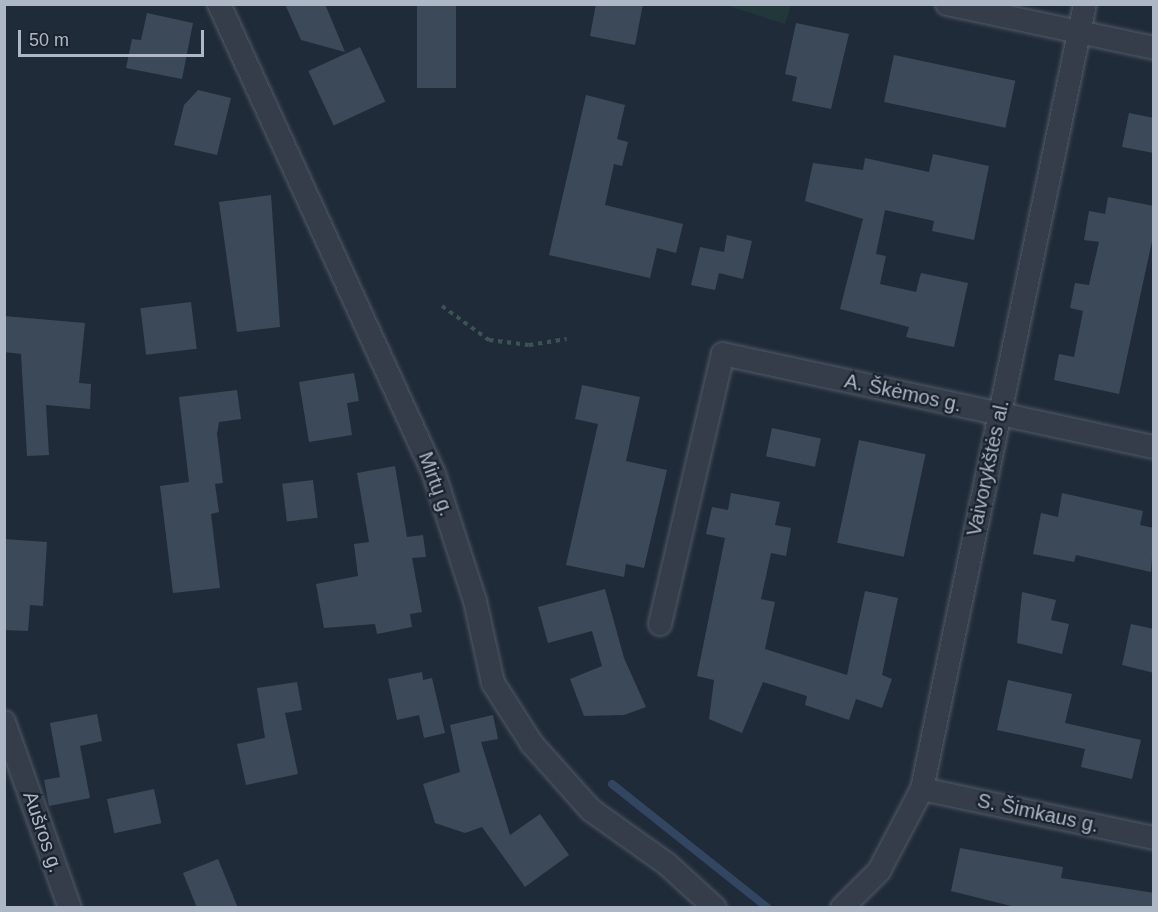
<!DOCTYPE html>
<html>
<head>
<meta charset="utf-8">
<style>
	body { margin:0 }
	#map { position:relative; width:1158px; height:912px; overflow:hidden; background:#202b39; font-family:Arial,sans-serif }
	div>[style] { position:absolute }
	.green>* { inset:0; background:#22373a }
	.stream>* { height:8px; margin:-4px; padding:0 4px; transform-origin:4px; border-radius:4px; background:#324661 }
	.building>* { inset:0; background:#3c4959; transform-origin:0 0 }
	.path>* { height:4px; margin-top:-2px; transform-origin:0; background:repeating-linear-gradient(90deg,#3c5354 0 4.5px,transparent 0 9px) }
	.roads { filter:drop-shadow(0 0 2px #515a67) drop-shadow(0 0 2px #515a67) }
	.street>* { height:22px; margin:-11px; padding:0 11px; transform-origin:11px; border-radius:11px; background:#343d49 }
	span { translate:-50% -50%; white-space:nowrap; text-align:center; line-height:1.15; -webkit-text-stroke:4.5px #19222e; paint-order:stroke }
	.street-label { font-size:20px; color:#aeb7c6 }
	.frame { position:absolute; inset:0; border:6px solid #aeb7c6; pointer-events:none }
	.scale { position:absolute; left:18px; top:30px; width:186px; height:27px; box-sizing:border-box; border:3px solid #aeb7c6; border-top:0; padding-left:8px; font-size:18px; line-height:21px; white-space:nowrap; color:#aeb7c6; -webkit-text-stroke:4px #19222e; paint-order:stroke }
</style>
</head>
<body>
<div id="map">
	<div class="green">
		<div style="clip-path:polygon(725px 5px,791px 5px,785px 24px)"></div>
	</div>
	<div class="stream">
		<div style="left:612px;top:784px;width:199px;rotate:38.5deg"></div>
	</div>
	<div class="building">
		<div style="clip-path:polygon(285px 4px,325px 4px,345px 52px,301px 40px)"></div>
		<div style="left:417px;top:4px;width:39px;height:84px"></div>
		<div style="clip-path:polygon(596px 4px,643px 4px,635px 45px,590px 36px)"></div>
		<div style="clip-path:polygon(147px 13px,193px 23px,182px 79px,126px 68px,132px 39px,141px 40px)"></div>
		<div style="clip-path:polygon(796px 23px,849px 34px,831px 109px,792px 101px,797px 77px,785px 74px)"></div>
		<div style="left:360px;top:47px;width:60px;height:57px;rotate:65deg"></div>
		<div style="left:894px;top:55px;width:124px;height:48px;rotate:12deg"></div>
		<div style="clip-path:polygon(198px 90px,231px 98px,217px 155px,174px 145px,184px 105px)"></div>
		<div style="clip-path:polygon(586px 95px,625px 105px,617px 139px,628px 142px,622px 166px,614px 164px,605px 205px,683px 224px,676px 253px,657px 248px,650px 278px,549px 255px)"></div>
		<div style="clip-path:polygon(1129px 113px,1154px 118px,1154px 153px,1122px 147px)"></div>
		<div style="clip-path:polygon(933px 154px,989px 166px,974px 240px,932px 231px,934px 221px,885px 210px,876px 254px,886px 256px,880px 284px,916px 292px,921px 273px,968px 283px,954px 347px,906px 337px,909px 327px,840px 309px,863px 219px,805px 201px,813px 163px,863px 170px,865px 158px,929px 172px)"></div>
		<div style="clip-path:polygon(271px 195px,280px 327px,237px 332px,219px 202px)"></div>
		<div style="clip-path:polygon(1108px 197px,1154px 206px,1154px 232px,1119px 394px,1054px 380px,1059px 354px,1074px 357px,1083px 311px,1070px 308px,1075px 283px,1089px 285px,1099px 242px,1084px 240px,1089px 211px,1105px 214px)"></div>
		<div style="clip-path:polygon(727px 235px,752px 241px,743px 279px,719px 273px,715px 290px,691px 285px,700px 247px,724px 252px)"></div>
		<div style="left:191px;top:302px;width:47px;height:51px;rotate:83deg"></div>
		<div style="clip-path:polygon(4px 316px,85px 323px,79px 383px,91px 384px,90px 409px,46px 405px,49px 455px,27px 456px,21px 354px,4px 352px)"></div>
		<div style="clip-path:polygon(354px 373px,359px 401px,347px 403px,352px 435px,309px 442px,299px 382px)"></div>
		<div style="clip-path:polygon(582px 385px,640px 397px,626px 461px,667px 470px,644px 568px,626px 564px,624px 577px,566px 565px,598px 424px,575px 419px)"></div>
		<div style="clip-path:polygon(237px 390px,241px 419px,219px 422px,217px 434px,223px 483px,215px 484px,219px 512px,211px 514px,220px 588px,173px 593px,160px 486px,189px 482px,179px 397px)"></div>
		<div style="left:772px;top:428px;width:50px;height:29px;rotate:12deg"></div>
		<div style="left:859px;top:440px;width:68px;height:105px;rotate:12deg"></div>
		<div style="clip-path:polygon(395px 466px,407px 537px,423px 535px,426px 557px,412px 558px,422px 612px,410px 614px,412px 627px,377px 634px,375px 624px,324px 628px,316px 584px,358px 576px,354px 544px,369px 542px,357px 473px)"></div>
		<div style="left:313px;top:480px;width:38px;height:31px;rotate:83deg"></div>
		<div style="clip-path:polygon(731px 493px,780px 502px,775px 525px,791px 528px,786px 556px,771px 553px,761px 599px,775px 602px,765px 649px,847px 675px,865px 591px,898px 598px,882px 675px,892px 679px,882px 708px,856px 699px,849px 720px,805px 705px,807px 696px,763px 682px,742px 733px,709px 719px,714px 680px,697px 676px,725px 538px,706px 534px,712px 507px,728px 510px)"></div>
		<div style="clip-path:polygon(1062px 493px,1143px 511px,1140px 525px,1154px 528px,1151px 572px,1076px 555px,1074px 562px,1033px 554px,1041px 513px,1058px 517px)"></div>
		<div style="clip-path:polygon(4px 539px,47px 542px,43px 606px,30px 605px,28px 631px,4px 630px)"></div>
		<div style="clip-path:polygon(605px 589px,624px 658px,646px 707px,624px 715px,584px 716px,570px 679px,602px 666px,592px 631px,548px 643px,538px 607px)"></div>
		<div style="clip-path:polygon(1022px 592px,1056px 600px,1051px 620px,1069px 624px,1062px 654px,1017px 643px)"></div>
		<div style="clip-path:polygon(1131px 624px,1154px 629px,1154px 673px,1122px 665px)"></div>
		<div style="clip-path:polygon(422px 672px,423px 680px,432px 678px,445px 733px,424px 738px,419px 715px,397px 720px,388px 679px)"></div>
		<div style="clip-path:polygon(1008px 680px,1072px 694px,1065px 723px,1141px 740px,1132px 779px,1081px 767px,1085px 749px,997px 730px)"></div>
		<div style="clip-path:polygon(297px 682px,302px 710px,285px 713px,298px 774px,246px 785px,237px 744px,265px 738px,257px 688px)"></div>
		<div style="clip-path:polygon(97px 714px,102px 741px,80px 746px,90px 798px,49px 806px,44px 780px,60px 777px,50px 723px)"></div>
		<div style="clip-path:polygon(493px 715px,498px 739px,481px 742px,510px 835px,540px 814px,569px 855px,525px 887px,482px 827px,465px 833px,435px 823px,423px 784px,460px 772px,450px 725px)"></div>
		<div style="left:154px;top:789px;width:35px;height:48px;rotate:78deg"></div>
		<div style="clip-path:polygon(960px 848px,1063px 867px,1061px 878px,1154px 893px,1154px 908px,1019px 908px,951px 891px)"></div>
		<div style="clip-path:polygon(218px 859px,238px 908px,197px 908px,183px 873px)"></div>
	</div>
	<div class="path">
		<div style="left:442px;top:306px;width:58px;rotate:35.9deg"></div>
		<div style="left:489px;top:340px;width:40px;rotate:7.1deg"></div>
		<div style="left:529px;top:345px;width:38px;rotate:-9deg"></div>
	</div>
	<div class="roads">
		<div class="street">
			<div style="left:219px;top:4px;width:517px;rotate:65.42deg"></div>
			<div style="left:434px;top:474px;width:133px;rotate:72.1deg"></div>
			<div style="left:475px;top:601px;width:84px;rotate:77.6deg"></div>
			<div style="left:493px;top:683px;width:72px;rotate:57.4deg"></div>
			<div style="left:532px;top:744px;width:89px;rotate:48.2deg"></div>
			<div style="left:591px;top:810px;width:93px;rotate:35.4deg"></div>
			<div style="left:667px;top:864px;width:65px;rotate:42.5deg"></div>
			<div style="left:947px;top:4px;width:212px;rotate:12deg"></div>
			<div style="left:660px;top:624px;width:277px;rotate:-76.9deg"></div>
			<div style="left:723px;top:354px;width:441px;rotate:12.2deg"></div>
			<div style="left:4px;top:722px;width:197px;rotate:70.5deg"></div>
			<div style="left:922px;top:789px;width:237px;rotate:11.9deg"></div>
			<div style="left:842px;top:908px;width:52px;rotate:-45deg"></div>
			<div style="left:879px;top:871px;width:93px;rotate:-62.3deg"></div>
			<div style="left:922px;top:789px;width:802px;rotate:-78.27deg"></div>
		</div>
	</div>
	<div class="street-label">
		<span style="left:903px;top:393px;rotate:12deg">A. Škėmos g.</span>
		<span style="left:988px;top:468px;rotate:-78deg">Vaivorykštės al.</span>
		<span style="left:436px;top:484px;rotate:70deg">Mirtų g.</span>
		<span style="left:1038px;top:813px;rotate:12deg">S. Šimkaus g.</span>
		<span style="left:43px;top:832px;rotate:71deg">Aušros g.</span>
	</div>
	<div class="frame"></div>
	<div class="scale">50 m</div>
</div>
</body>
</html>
